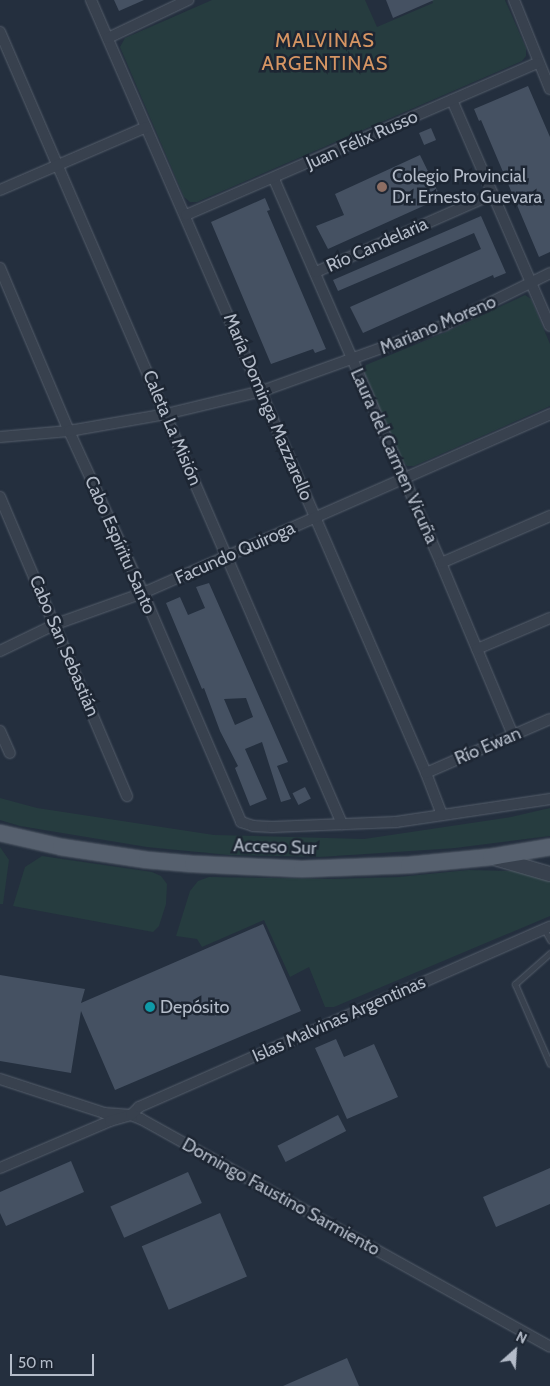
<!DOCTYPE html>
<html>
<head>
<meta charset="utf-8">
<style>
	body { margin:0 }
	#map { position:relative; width:550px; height:1386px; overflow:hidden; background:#242f3e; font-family:Cabin,sans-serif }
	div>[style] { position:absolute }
	.green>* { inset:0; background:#263c3f }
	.building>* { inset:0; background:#455162; transform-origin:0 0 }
	.roads { filter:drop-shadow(0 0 1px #565f6c) drop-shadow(0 0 1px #565f6c) }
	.service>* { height:5px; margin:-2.5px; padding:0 2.5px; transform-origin:2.5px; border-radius:2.5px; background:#38414e }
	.minor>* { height:10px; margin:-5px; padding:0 5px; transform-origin:5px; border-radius:5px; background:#38414e }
	.tertiary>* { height:14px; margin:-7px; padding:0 7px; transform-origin:7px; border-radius:7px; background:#38414e }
	.primary>* { height:16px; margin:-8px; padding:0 8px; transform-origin:8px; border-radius:8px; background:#56606e }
	.dots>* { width:14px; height:14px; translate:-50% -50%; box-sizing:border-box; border:2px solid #1d2633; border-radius:50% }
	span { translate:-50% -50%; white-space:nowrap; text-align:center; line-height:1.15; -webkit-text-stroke:5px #1d2633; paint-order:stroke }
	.street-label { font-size:18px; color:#b4bcc9 }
	.poi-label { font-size:18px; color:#b4bcc9 }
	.left { translate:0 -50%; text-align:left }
	.quarter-label { font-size:20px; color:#d59563; letter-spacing:1px }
	.north { position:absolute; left:490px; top:1326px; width:50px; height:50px; -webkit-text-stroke:4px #1d2633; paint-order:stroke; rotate:26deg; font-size:14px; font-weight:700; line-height:20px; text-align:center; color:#b4bcc9 }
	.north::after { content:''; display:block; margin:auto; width:18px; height:22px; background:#b4bcc9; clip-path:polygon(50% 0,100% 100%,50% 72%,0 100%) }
	.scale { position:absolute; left:10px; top:1354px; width:84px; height:22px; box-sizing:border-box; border:2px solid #b4bcc9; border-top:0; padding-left:6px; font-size:15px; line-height:18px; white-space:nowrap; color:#b4bcc9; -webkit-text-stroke:4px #1d2633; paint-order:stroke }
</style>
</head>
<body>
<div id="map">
	<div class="green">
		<div style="clip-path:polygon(212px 0,365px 0,377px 27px,433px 3px,432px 0,505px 0,526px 48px,526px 56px,522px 61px,197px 202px,190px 202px,184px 197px,120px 47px,125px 38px)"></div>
		<div style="clip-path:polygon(525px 295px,531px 299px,550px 344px,550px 406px,414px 466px,407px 466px,402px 460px,364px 371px,366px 365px,446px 332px)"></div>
		<div style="clip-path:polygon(0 798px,37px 808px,214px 835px,364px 839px,511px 817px,550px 808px,550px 836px,455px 848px,320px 857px,229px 855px,147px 847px,20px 826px,0 820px)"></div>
		<div style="clip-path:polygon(0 847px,9px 860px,3px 904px,0 904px)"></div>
		<div style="clip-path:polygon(42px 856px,152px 872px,161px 876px,167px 884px,166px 904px,159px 926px,153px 932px,13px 906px,25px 867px)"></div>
		<div style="clip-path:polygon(469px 870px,514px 871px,536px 874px,550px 881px,550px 916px,334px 1007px,325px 1007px,309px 967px,290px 977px,264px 920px,202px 947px,197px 939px,176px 936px,190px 891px,198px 881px,209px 877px,333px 879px,399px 877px)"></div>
	</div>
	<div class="building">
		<div style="clip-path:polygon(114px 0,144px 0,119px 11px)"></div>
		<div style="clip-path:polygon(386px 0,434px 0,393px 18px)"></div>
		<div style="clip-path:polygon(528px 86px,550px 137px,550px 252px,539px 257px,481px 120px,479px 121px,474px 109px)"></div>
		<div style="left:431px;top:128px;width:13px;height:13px;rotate:67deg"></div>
		<div style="clip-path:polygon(420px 155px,441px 198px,328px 249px,316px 226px,344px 215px,335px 194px)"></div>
		<div style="clip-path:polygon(265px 198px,270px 210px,267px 211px,326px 349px,315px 353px,313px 349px,271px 364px,211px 222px)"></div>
		<div style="clip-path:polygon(481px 216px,506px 273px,494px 278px,493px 275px,363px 333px,350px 307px,481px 249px,474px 233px,338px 291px,333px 280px)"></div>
		<div style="clip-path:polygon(evenodd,209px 583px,288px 762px,277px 766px,291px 799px,281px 802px,262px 742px,245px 749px,267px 799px,250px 806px,235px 768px,238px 766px,220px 731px,204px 688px,202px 689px,166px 603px,180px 597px,188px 615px,205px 608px,196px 587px,209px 583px,246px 698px,253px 717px,235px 725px,224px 699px,246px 698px)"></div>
		<div style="left:305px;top:787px;width:13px;height:14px;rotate:63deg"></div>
		<div style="clip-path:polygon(263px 924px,301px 1011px,115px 1090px,81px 1011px,71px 1073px,0 1061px,0 975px,85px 989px,81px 1003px)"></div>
		<div style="clip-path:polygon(336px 1039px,344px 1057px,374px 1044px,398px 1097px,347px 1119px,315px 1048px)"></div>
		<div style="left:338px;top:1115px;width:18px;height:68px;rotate:63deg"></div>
		<div style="clip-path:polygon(71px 1161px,84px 1192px,6px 1226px,0 1213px,0 1192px)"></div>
		<div style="clip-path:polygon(550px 1168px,550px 1204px,496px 1227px,483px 1197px)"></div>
		<div style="left:188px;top:1172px;width:34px;height:85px;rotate:66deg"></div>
		<div style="left:220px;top:1213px;width:69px;height:85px;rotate:67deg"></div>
		<div style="clip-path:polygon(347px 1358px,359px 1386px,283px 1386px)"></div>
	</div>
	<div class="roads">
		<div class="service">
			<div style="left:544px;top:929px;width:13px;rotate:61deg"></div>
			<div style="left:550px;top:953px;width:47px;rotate:138.5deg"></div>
			<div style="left:515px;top:984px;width:87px;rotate:66.4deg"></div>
		</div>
		<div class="minor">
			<div style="left:91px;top:0;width:842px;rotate:66.57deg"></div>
			<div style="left:426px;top:773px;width:45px;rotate:69.1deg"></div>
			<div style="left:514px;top:0;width:96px;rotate:68deg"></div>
			<div style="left:0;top:32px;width:863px;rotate:66.64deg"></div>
			<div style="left:108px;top:38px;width:89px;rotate:-25.4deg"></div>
			<div style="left:452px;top:100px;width:246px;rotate:66.6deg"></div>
			<div style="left:274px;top:179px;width:419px;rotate:66.5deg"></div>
			<div style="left:441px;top:563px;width:186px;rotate:67.3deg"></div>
			<div style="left:0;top:190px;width:159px;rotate:-23.3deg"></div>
			<div style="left:186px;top:215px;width:383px;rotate:-23.4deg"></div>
			<div style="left:0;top:268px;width:177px;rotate:67.1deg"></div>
			<div style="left:69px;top:431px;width:178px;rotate:65.4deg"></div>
			<div style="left:143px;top:593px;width:249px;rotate:66.8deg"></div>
			<div style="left:241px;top:822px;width:13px;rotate:18deg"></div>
			<div style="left:253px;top:826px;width:19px;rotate:3deg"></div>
			<div style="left:272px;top:827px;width:124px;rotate:-2.3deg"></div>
			<div style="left:396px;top:822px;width:156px;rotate:-8.5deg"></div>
			<div style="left:316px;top:272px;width:193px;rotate:-23.8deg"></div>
			<div style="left:0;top:437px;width:69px;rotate:-5deg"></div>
			<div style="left:69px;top:431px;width:98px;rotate:-9.9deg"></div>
			<div style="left:166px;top:414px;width:99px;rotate:-13.5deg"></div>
			<div style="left:262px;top:391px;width:195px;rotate:-19.8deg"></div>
			<div style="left:445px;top:325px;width:117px;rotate:-26.3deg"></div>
			<div style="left:0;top:497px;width:325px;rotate:67deg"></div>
			<div style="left:441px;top:563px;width:119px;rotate:-23.3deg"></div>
			<div style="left:477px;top:649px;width:79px;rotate:-23deg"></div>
			<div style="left:0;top:651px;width:62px;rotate:-25.7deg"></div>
			<div style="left:56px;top:624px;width:92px;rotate:-19.6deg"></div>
			<div style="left:143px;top:593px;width:445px;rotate:-23.7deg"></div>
			<div style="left:0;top:731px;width:24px;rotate:66deg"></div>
			<div style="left:426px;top:773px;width:135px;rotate:-23.5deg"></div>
			<div style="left:0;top:1079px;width:109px;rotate:18.1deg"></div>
			<div style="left:104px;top:1113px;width:27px;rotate:4deg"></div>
			<div style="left:131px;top:1115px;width:11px;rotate:22deg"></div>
			<div style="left:141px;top:1119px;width:468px;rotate:29.1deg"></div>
			<div style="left:0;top:1168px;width:120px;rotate:-23.1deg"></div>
			<div style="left:110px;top:1121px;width:22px;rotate:-16deg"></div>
			<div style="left:131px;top:1115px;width:11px;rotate:-45deg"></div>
			<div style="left:139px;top:1107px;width:449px;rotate:-23.7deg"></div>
		</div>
		<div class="tertiary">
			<div style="left:491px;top:857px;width:61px;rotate:16.1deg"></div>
		</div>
		<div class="primary">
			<div style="left:0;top:833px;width:63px;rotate:12.9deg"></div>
			<div style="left:61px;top:847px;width:87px;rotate:8.6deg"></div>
			<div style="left:147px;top:860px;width:46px;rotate:5deg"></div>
			<div style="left:193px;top:864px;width:109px;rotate:2.6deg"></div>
			<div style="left:302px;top:869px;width:107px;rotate:-2.1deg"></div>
			<div style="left:409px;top:865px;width:82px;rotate:-5.6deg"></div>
			<div style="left:491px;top:857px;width:60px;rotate:-9.6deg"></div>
		</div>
	</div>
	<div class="dots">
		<div style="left:382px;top:187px;background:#8d6e63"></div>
		<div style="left:150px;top:1007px;background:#0f9aa8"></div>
	</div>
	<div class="street-label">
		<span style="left:362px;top:140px;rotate:-24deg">Juan Félix Russo</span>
		<span style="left:377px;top:245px;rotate:-24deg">Río Candelaria</span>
		<span style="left:438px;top:325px;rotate:-23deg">Mariano Moreno</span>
		<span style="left:268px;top:407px;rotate:67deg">María Dominga Mazzarello</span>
		<span style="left:172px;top:428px;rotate:67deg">Caleta La Misión</span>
		<span style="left:394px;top:456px;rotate:66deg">Laura del Carmen Vicuña</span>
		<span style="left:120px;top:545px;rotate:66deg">Cabo Espíritu Santo</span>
		<span style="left:235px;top:553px;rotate:-24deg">Facundo Quiroga</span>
		<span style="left:64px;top:646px;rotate:67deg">Cabo San Sebastián</span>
		<span style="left:488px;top:746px;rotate:-23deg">Río Ewan</span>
		<span style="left:275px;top:847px;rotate:2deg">Acceso Sur</span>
		<span style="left:339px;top:1019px;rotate:-24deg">Islas Malvinas Argentinas</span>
		<span style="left:281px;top:1197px;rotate:29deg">Domingo Faustino Sarmiento</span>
	</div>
	<div class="poi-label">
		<span class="left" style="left:392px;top:187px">Colegio Provincial<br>Dr. Ernesto Guevara</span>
		<span class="left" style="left:160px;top:1007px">Depósito</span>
	</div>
	<div class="quarter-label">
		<span style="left:325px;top:52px">MALVINAS<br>ARGENTINAS</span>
	</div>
	<div class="north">N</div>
	<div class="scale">50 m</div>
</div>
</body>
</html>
